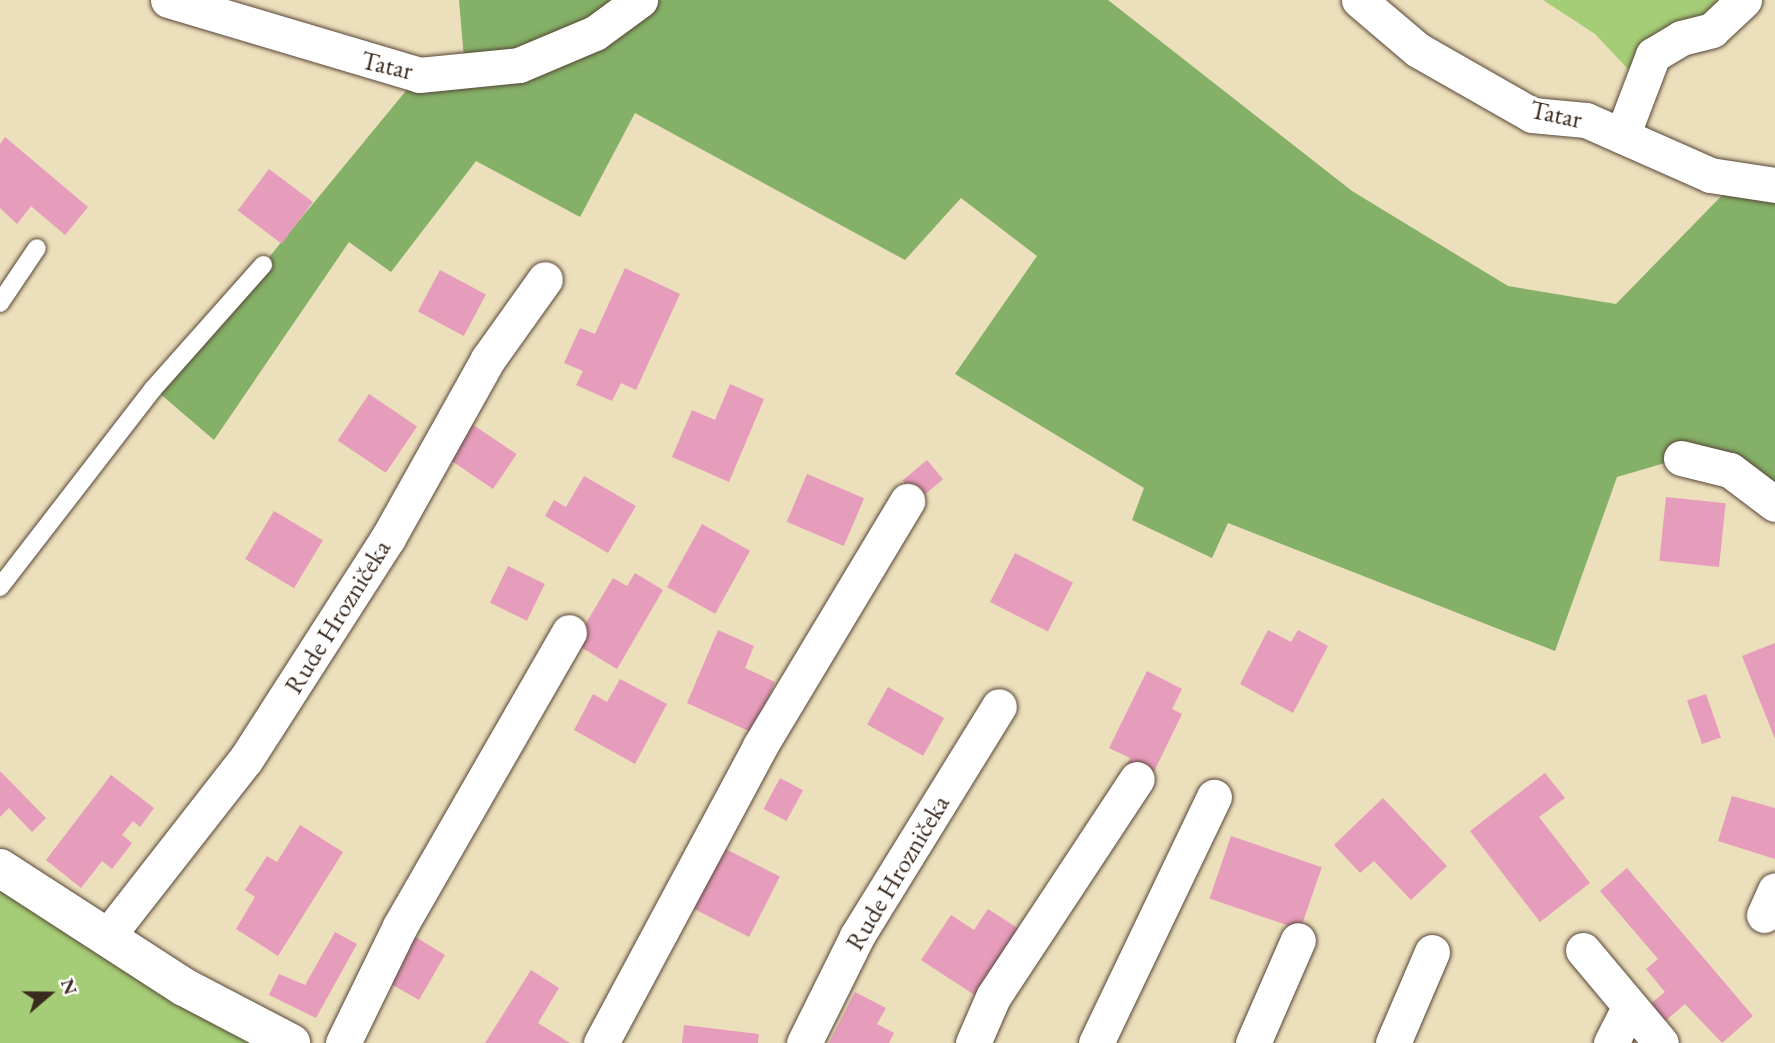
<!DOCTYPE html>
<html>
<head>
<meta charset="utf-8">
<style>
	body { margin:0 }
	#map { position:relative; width:1775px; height:1043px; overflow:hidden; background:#ecdfbc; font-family:"EB Garamond",serif }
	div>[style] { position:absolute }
	.green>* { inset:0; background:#a5cc76 }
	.forest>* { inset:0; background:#84b067 }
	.building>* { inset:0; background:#e69cbb; transform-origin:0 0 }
	.roads { filter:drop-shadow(0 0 2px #564536) drop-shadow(0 0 2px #564536) }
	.service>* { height:18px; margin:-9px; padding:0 9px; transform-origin:9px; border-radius:9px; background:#fff }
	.minor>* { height:35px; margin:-17.5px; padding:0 17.5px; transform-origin:17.5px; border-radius:17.5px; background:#fff }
	.tertiary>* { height:38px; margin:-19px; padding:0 19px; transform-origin:19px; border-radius:19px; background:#fff }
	span { translate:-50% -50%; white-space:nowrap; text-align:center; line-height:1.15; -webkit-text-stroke:7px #fff; paint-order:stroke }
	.street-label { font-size:26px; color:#3b2a1e }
	.north { position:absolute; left:14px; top:959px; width:70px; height:70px; -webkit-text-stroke:5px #fff; paint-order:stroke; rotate:70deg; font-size:19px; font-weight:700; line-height:28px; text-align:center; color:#3b2a1e }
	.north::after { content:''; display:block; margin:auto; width:24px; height:32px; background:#3b2a1e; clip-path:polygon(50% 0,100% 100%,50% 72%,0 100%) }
</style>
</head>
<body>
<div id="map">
	<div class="green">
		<div style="clip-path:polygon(1543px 0,1744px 0,1643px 85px,1595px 34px)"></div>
		<div style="clip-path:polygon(0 885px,279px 1043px,0 1043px)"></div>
	</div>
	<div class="forest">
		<div style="clip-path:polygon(459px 0,1108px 0,1352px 191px,1508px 286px,1616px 304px,1738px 179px,1775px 185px,1775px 504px,1682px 458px,1617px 477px,1555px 651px,1228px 523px,1212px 558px,1132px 520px,1144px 488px,955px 374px,1037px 256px,961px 198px,905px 260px,635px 113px,580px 217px,476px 161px,391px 272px,349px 242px,214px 440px,158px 392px,419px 75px,465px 70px)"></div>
	</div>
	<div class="building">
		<div style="clip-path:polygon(5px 137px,88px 207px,65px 235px,31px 206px,17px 224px,0 208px,0 144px)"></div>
		<div style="left:269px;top:169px;width:55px;height:52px;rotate:37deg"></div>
		<div style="clip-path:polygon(625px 268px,680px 294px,636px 390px,621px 383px,612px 401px,576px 385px,583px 371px,564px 363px,580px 328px,595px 334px)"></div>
		<div style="left:440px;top:270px;width:52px;height:47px;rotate:28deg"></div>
		<div style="clip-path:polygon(730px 384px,764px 399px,729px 482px,672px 457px,692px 410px,715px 420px)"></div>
		<div style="left:369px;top:394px;width:58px;height:56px;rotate:34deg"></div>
		<div style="left:466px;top:420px;width:61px;height:42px;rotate:34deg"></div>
		<div style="left:927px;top:460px;width:25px;height:32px;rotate:50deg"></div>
		<div style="left:807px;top:474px;width:62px;height:52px;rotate:23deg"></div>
		<div style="clip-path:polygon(584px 476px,636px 506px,608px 553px,545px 516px,554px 500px,566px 507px)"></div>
		<div style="left:1666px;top:497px;width:60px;height:64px;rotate:6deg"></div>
		<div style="left:274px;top:511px;width:57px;height:56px;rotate:31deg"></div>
		<div style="left:702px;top:524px;width:55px;height:72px;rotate:29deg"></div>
		<div style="left:1015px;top:553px;width:65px;height:55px;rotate:27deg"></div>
		<div style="left:508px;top:566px;width:41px;height:41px;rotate:26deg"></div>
		<div style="clip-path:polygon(635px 573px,663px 590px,617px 669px,574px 643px,613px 578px,627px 586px)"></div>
		<div style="clip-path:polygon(718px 630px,754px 646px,745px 668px,775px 682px,753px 733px,687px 703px)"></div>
		<div style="clip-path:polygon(1268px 630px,1291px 642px,1298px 630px,1328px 646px,1293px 713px,1240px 684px)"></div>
		<div style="clip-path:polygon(1775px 643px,1775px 739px,1742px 656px)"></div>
		<div style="clip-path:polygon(1147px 671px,1182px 689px,1172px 709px,1182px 714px,1149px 782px,1124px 770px,1130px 758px,1109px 748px)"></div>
		<div style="clip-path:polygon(620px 679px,667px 704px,635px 764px,574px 730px,593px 694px,607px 702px)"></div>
		<div style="left:888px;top:687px;width:64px;height:43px;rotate:29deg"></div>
		<div style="left:1706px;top:694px;width:46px;height:20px;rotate:71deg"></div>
		<div style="clip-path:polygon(0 771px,46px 818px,32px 832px,9px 808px,0 817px)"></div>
		<div style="clip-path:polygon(1545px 773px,1565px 798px,1539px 817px,1590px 883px,1540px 922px,1470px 831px)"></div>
		<div style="clip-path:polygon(111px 775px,154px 808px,140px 827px,133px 821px,122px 835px,132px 843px,112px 869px,102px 861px,81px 888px,46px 860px)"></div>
		<div style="left:780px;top:778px;width:26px;height:35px;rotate:28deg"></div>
		<div style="clip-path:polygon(1732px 796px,1775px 808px,1775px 859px,1718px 841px)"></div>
		<div style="clip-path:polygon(1383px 798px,1447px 866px,1411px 900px,1374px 861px,1360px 873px,1334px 845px)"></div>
		<div style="clip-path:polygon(300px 825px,343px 852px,278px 956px,236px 929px,255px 897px,245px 890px,267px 856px,277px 862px)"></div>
		<div style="left:1231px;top:836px;width:96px;height:66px;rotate:19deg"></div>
		<div style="left:722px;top:847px;width:65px;height:68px;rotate:27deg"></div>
		<div style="clip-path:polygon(1627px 868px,1753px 1016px,1722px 1043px,1685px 1004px,1664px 1022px,1649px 1005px,1665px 992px,1646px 969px,1658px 959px,1600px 891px)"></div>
		<div style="clip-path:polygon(988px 909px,1019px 929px,976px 996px,921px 960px,951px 915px,974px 930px)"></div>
		<div style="clip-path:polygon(335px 932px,357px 944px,316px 1018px,269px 995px,279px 974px,305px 985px)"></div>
		<div style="clip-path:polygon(409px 933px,445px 955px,419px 1000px,391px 984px)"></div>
		<div style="clip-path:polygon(531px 970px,559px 988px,538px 1023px,570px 1043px,485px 1043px)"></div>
		<div style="clip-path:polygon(855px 992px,886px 1008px,877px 1024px,894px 1033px,889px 1043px,829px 1043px)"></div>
		<div style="clip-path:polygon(684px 1025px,759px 1034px,758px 1043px,682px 1043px)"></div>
	</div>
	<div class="roads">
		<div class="service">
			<div style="left:0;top:303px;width:66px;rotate:-56.1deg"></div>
			<div style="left:0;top:587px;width:250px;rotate:-52.3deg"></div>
			<div style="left:153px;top:389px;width:166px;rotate:-48.4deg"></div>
		</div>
		<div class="minor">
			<div style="left:168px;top:0;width:262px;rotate:16.6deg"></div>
			<div style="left:419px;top:75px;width:100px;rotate:-5.7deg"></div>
			<div style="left:519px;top:65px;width:82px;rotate:-22.8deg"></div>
			<div style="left:595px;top:33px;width:56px;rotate:-36.3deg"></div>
			<div style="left:1359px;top:0;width:77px;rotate:40.3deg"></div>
			<div style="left:1418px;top:50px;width:131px;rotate:29.7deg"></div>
			<div style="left:1532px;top:115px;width:54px;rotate:5.3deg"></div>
			<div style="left:1586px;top:120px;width:136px;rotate:23.9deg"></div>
			<div style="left:1710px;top:175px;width:66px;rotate:8.7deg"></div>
			<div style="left:1622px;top:136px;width:87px;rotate:-69.1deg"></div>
			<div style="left:1653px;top:55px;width:33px;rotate:-31deg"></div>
			<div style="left:1681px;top:38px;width:32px;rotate:-14deg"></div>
			<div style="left:1712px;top:30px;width:44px;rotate:-43.2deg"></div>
			<div style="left:1681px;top:458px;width:50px;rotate:13.8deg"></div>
			<div style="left:1730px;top:470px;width:56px;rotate:37.1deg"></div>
			<div style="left:1764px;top:915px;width:27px;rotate:-66deg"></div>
			<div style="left:106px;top:938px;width:227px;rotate:-52deg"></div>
			<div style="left:246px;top:759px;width:263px;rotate:-57.3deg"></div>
			<div style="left:388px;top:538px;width:205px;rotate:-60.8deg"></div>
			<div style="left:488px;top:359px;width:98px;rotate:-54.5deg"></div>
			<div style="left:1583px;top:950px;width:121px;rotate:50deg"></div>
			<div style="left:343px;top:1043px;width:130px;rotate:-64deg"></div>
			<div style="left:400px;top:926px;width:339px;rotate:-60.1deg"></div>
			<div style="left:601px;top:1043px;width:337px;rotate:-61.8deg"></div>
			<div style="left:760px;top:746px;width:286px;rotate:-59deg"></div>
			<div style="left:804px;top:1043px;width:119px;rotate:-63.6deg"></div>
			<div style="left:857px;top:936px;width:270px;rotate:-58.3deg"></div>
			<div style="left:973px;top:1043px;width:50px;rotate:-66.5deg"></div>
			<div style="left:993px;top:997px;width:261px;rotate:-56.6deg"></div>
			<div style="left:1096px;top:1043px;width:273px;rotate:-64.4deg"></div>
			<div style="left:1253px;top:1043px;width:112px;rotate:-66.4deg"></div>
			<div style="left:1393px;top:1043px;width:99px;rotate:-66.8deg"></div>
			<div style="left:1611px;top:1043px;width:37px;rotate:-63deg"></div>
		</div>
		<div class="tertiary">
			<div style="left:0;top:868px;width:219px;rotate:32.9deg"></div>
			<div style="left:184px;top:987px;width:121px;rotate:27.6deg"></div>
		</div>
	</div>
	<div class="street-label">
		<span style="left:387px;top:66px;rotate:13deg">Tatar</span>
		<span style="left:1556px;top:115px;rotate:12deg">Tatar</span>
		<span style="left:338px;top:617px;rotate:-58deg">Rude Hrozničeka</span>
		<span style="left:898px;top:873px;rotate:-59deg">Rude Hrozničeka</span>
	</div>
	<div class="north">N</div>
</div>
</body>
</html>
